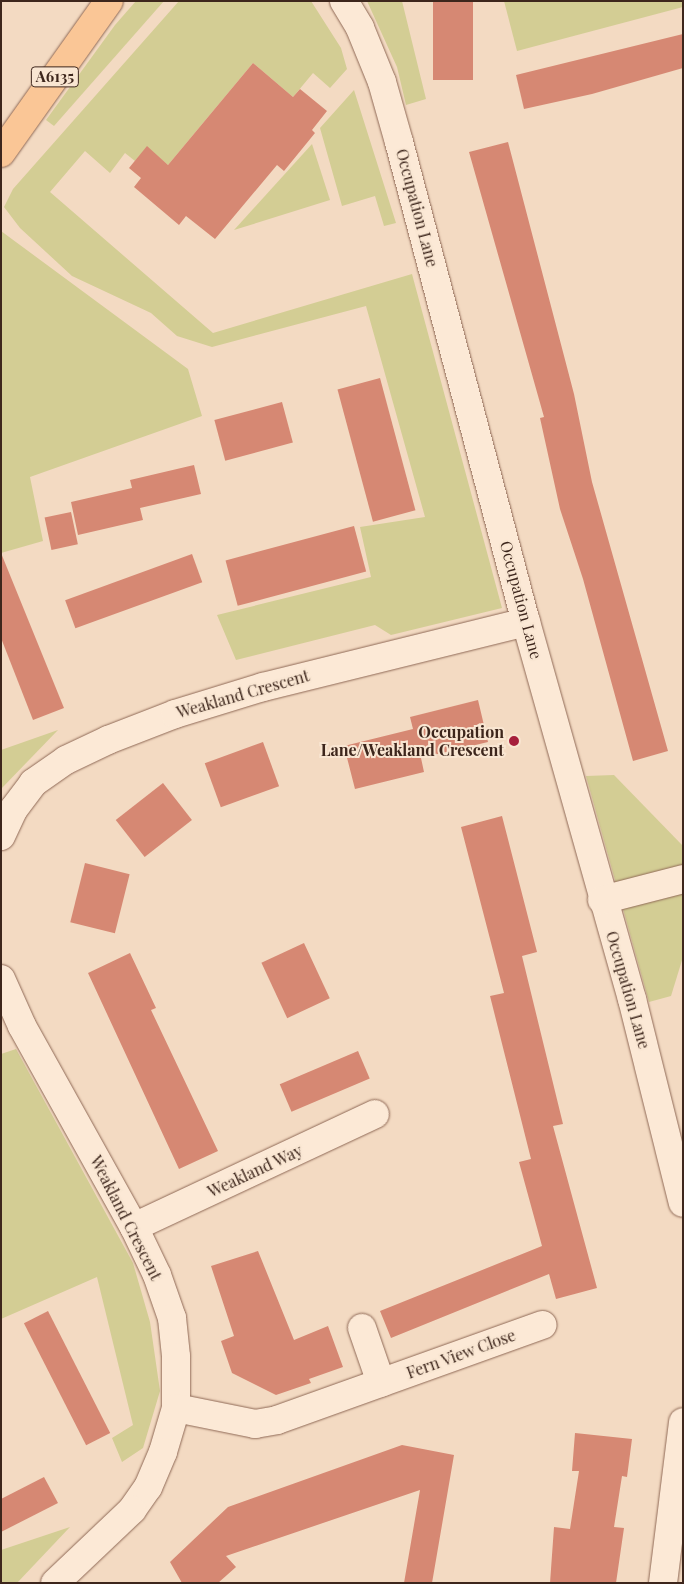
<!DOCTYPE html>
<html>
<head>
<meta charset="utf-8">
<style>
	body { margin:0 }
	#map { position:relative; width:684px; height:1584px; overflow:hidden; background:#f3dac2; font-family:"Playfair Display",serif }
	div>[style] { position:absolute }
	.green>* { inset:0; background:#d3cd94 }
	.building>* { inset:0; background:#d68873; transform-origin:0 0 }
	.roads { filter:drop-shadow(0 0 1px #8f6956) drop-shadow(0 0 1px #8f6956) }
	.minor>* { height:28px; margin:-14px; padding:0 14px; transform-origin:14px; border-radius:14px; background:#fce9d6 }
	.major>* { height:28px; margin:-14px; padding:0 14px; transform-origin:14px; border-radius:14px; background:#fac696 }
	.dots>* { width:14px; height:14px; translate:-50% -50%; box-sizing:border-box; border:2px solid #f9e6d2; border-radius:50% }
	span { translate:-50% -50%; white-space:nowrap; text-align:center; line-height:1.15; -webkit-text-stroke:4px #f9e6d2; paint-order:stroke }
	.shield-label span { padding:1px 4px; background:#f9e6d2; border:1px solid; border-radius:4px; -webkit-text-stroke-width:0 }
	.shield-label { font-size:15px; color:#3d261c; font-weight:700 }
	.street-label { font-size:16px; color:#3d261c }
	.poi-label { font-size:16px; color:#3d261c; font-weight:700 }
	.right { translate:-100% -50%; text-align:right }
	.frame { position:absolute; inset:0; border:2px solid #3d261c; pointer-events:none }
</style>
</head>
<body>
<div id="map">
	<div class="green">
		<div style="clip-path:polygon(136px 1px,164px 1px,54px 126px,46px 120px,115px 25px)"></div>
		<div style="clip-path:polygon(179px 1px,311px 1px,341px 48px,347px 69px,330px 88px,313px 73px,293px 97px,253px 63px,168px 165px,147px 147px,135px 161px,125px 153px,110px 173px,85px 151px,50px 192px,213px 333px,412px 274px,502px 608px,391px 635px,375px 625px,236px 660px,217px 615px,371px 577px,360px 527px,425px 517px,366px 306px,212px 347px,177px 336px,151px 313px,72px 276px,20px 228px,4px 207px,13px 189px)"></div>
		<div style="clip-path:polygon(367px 1px,402px 1px,426px 99px,406px 105px,397px 67px)"></div>
		<div style="clip-path:polygon(504px 1px,683px 1px,683px 7px,517px 51px)"></div>
		<div style="clip-path:polygon(354px 90px,396px 223px,384px 226px,375px 196px,342px 206px,320px 128px)"></div>
		<div style="clip-path:polygon(312px 144px,330px 200px,234px 230px)"></div>
		<div style="clip-path:polygon(1px 231px,188px 369px,202px 416px,30px 477px,43px 541px,1px 553px)"></div>
		<div style="clip-path:polygon(58px 730px,1px 789px,1px 750px)"></div>
		<div style="clip-path:polygon(614px 775px,683px 846px,683px 957px,671px 996px,649px 1002px,586px 776px)"></div>
		<div style="clip-path:polygon(16px 1049px,133px 1263px,150px 1322px,160px 1391px,143px 1448px,122px 1462px,112px 1438px,133px 1425px,97px 1277px,1px 1319px,1px 1054px)"></div>
		<div style="clip-path:polygon(70px 1527px,17px 1583px,1px 1583px,1px 1550px)"></div>
	</div>
	<div class="building">
		<div style="left:433px;top:1px;width:40px;height:79px"></div>
		<div style="clip-path:polygon(683px 34px,683px 68px,592px 94px,524px 109px,516px 75px)"></div>
		<div style="clip-path:polygon(253px 63px,293px 97px,300px 89px,327px 111px,312px 130px,315px 133px,284px 171px,277px 165px,215px 239px,186px 216px,179px 225px,134px 187px,141px 178px,129px 168px,147px 146px,168px 165px)"></div>
		<div style="clip-path:polygon(508px 142px,574px 394px,592px 482px,668px 751px,633px 761px,583px 579px,560px 509px,540px 418px,544px 417px,469px 152px)"></div>
		<div style="left:380px;top:378px;width:137px;height:44px;rotate:75deg"></div>
		<div style="left:282px;top:402px;width:42px;height:70px;rotate:75deg"></div>
		<div style="clip-path:polygon(194px 465px,201px 494px,140px 508px,143px 520px,78px 535px,71px 502px,132px 488px,130px 480px)"></div>
		<div style="left:71px;top:512px;width:33px;height:27px;rotate:78deg"></div>
		<div style="left:354px;top:526px;width:47px;height:133px;rotate:75deg"></div>
		<div style="clip-path:polygon(1px 553px,64px 708px,33px 720px,1px 638px)"></div>
		<div style="left:192px;top:554px;width:30px;height:135px;rotate:70deg"></div>
		<div style="clip-path:polygon(478px 700px,488px 742px,421px 758px,424px 772px,355px 789px,344px 746px,413px 729px,410px 717px)"></div>
		<div style="left:263px;top:742px;width:47px;height:62px;rotate:70deg"></div>
		<div style="left:163px;top:783px;width:47px;height:60px;rotate:52deg"></div>
		<div style="clip-path:polygon(502px 816px,537px 952px,522px 956px,563px 1124px,553px 1126px,597px 1288px,556px 1299px,549px 1274px,391px 1338px,380px 1311px,542px 1246px,519px 1162px,531px 1159px,490px 996px,504px 993px,461px 827px)"></div>
		<div style="left:85px;top:863px;width:46px;height:61px;rotate:14deg"></div>
		<div style="left:304px;top:943px;width:61px;height:47px;rotate:65deg"></div>
		<div style="clip-path:polygon(130px 953px,156px 1008px,151px 1010px,218px 1151px,179px 1169px,88px 973px)"></div>
		<div style="left:358px;top:1051px;width:30px;height:85px;rotate:67deg"></div>
		<div style="clip-path:polygon(258px 1251px,294px 1340px,328px 1326px,343px 1367px,309px 1379px,311px 1383px,276px 1395px,232px 1373px,221px 1341px,234px 1336px,211px 1266px)"></div>
		<div style="left:48px;top:1311px;width:137px;height:27px;rotate:63deg"></div>
		<div style="clip-path:polygon(575px 1433px,632px 1439px,627px 1477px,622px 1476px,614px 1527px,624px 1528px,616px 1583px,550px 1583px,554px 1527px,570px 1529px,579px 1471px,572px 1471px)"></div>
		<div style="clip-path:polygon(402px 1445px,454px 1455px,432px 1583px,404px 1583px,420px 1490px,226px 1556px,236px 1567px,218px 1583px,182px 1583px,170px 1562px,228px 1507px)"></div>
		<div style="clip-path:polygon(44px 1477px,58px 1503px,1px 1532px,1px 1499px)"></div>
	</div>
	<div class="roads">
		<div class="minor">
			<div style="left:344px;top:1px;width:31px;rotate:59deg"></div>
			<div style="left:360px;top:28px;width:58px;rotate:67.8deg"></div>
			<div style="left:382px;top:82px;width:62px;rotate:74.2deg"></div>
			<div style="left:399px;top:142px;width:497px;rotate:75.2deg"></div>
			<div style="left:526px;top:622px;width:392px;rotate:74.3deg"></div>
			<div style="left:632px;top:999px;width:210px;rotate:76deg"></div>
			<div style="left:1px;top:836px;width:29px;rotate:-65deg"></div>
			<div style="left:13px;top:810px;width:34px;rotate:-53deg"></div>
			<div style="left:33px;top:783px;width:40px;rotate:-34.9deg"></div>
			<div style="left:66px;top:760px;width:47px;rotate:-25.5deg"></div>
			<div style="left:108px;top:740px;width:72px;rotate:-21.2deg"></div>
			<div style="left:175px;top:714px;width:92px;rotate:-17.1deg"></div>
			<div style="left:263px;top:687px;width:271px;rotate:-13.9deg"></div>
			<div style="left:602px;top:900px;width:84px;rotate:-14.5deg"></div>
			<div style="left:1px;top:979px;width:51px;rotate:65.9deg"></div>
			<div style="left:22px;top:1026px;width:230px;rotate:60.9deg"></div>
			<div style="left:134px;top:1227px;width:53px;rotate:64.4deg"></div>
			<div style="left:157px;top:1275px;width:46px;rotate:70.8deg"></div>
			<div style="left:172px;top:1318px;width:39px;rotate:84deg"></div>
			<div style="left:176px;top:1357px;width:51px;rotate:90deg"></div>
			<div style="left:176px;top:1408px;width:46px;rotate:106.5deg"></div>
			<div style="left:163px;top:1452px;width:38px;rotate:113deg"></div>
			<div style="left:148px;top:1487px;width:28px;rotate:125deg"></div>
			<div style="left:132px;top:1510px;width:106px;rotate:136.5deg"></div>
			<div style="left:134px;top:1227px;width:266px;rotate:-25.1deg"></div>
			<div style="left:362px;top:1328px;width:58px;rotate:70.9deg"></div>
			<div style="left:176px;top:1408px;width:81px;rotate:11.4deg"></div>
			<div style="left:255px;top:1424px;width:22px;rotate:-10deg"></div>
			<div style="left:277px;top:1420px;width:282px;rotate:-19.7deg"></div>
			<div style="left:663px;top:1583px;width:162px;rotate:-82.9deg"></div>
		</div>
		<div class="major">
			<div style="left:1px;top:153px;width:186px;rotate:-54.6deg"></div>
		</div>
	</div>
	<div class="dots">
		<div style="left:514px;top:741px;background:#a61f3b"></div>
	</div>
	<div class="shield-label">
		<span style="left:55px;top:77px">A6135</span>
	</div>
	<div class="street-label">
		<span style="left:417px;top:208px;rotate:75deg">Occupation Lane</span>
		<span style="left:521px;top:600px;rotate:75deg">Occupation Lane</span>
		<span style="left:243px;top:694px;rotate:-16deg">Weakland Crescent</span>
		<span style="left:628px;top:990px;rotate:74deg">Occupation Lane</span>
		<span style="left:255px;top:1171px;rotate:-25deg">Weakland Way</span>
		<span style="left:126px;top:1218px;rotate:63deg">Weakland Crescent</span>
		<span style="left:461px;top:1354px;rotate:-20deg">Fern View Close</span>
	</div>
	<div class="poi-label">
		<span class="right" style="left:504px;top:741px">Occupation<br>Lane/Weakland Crescent</span>
	</div>
	<div class="frame"></div>
</div>
</body>
</html>
